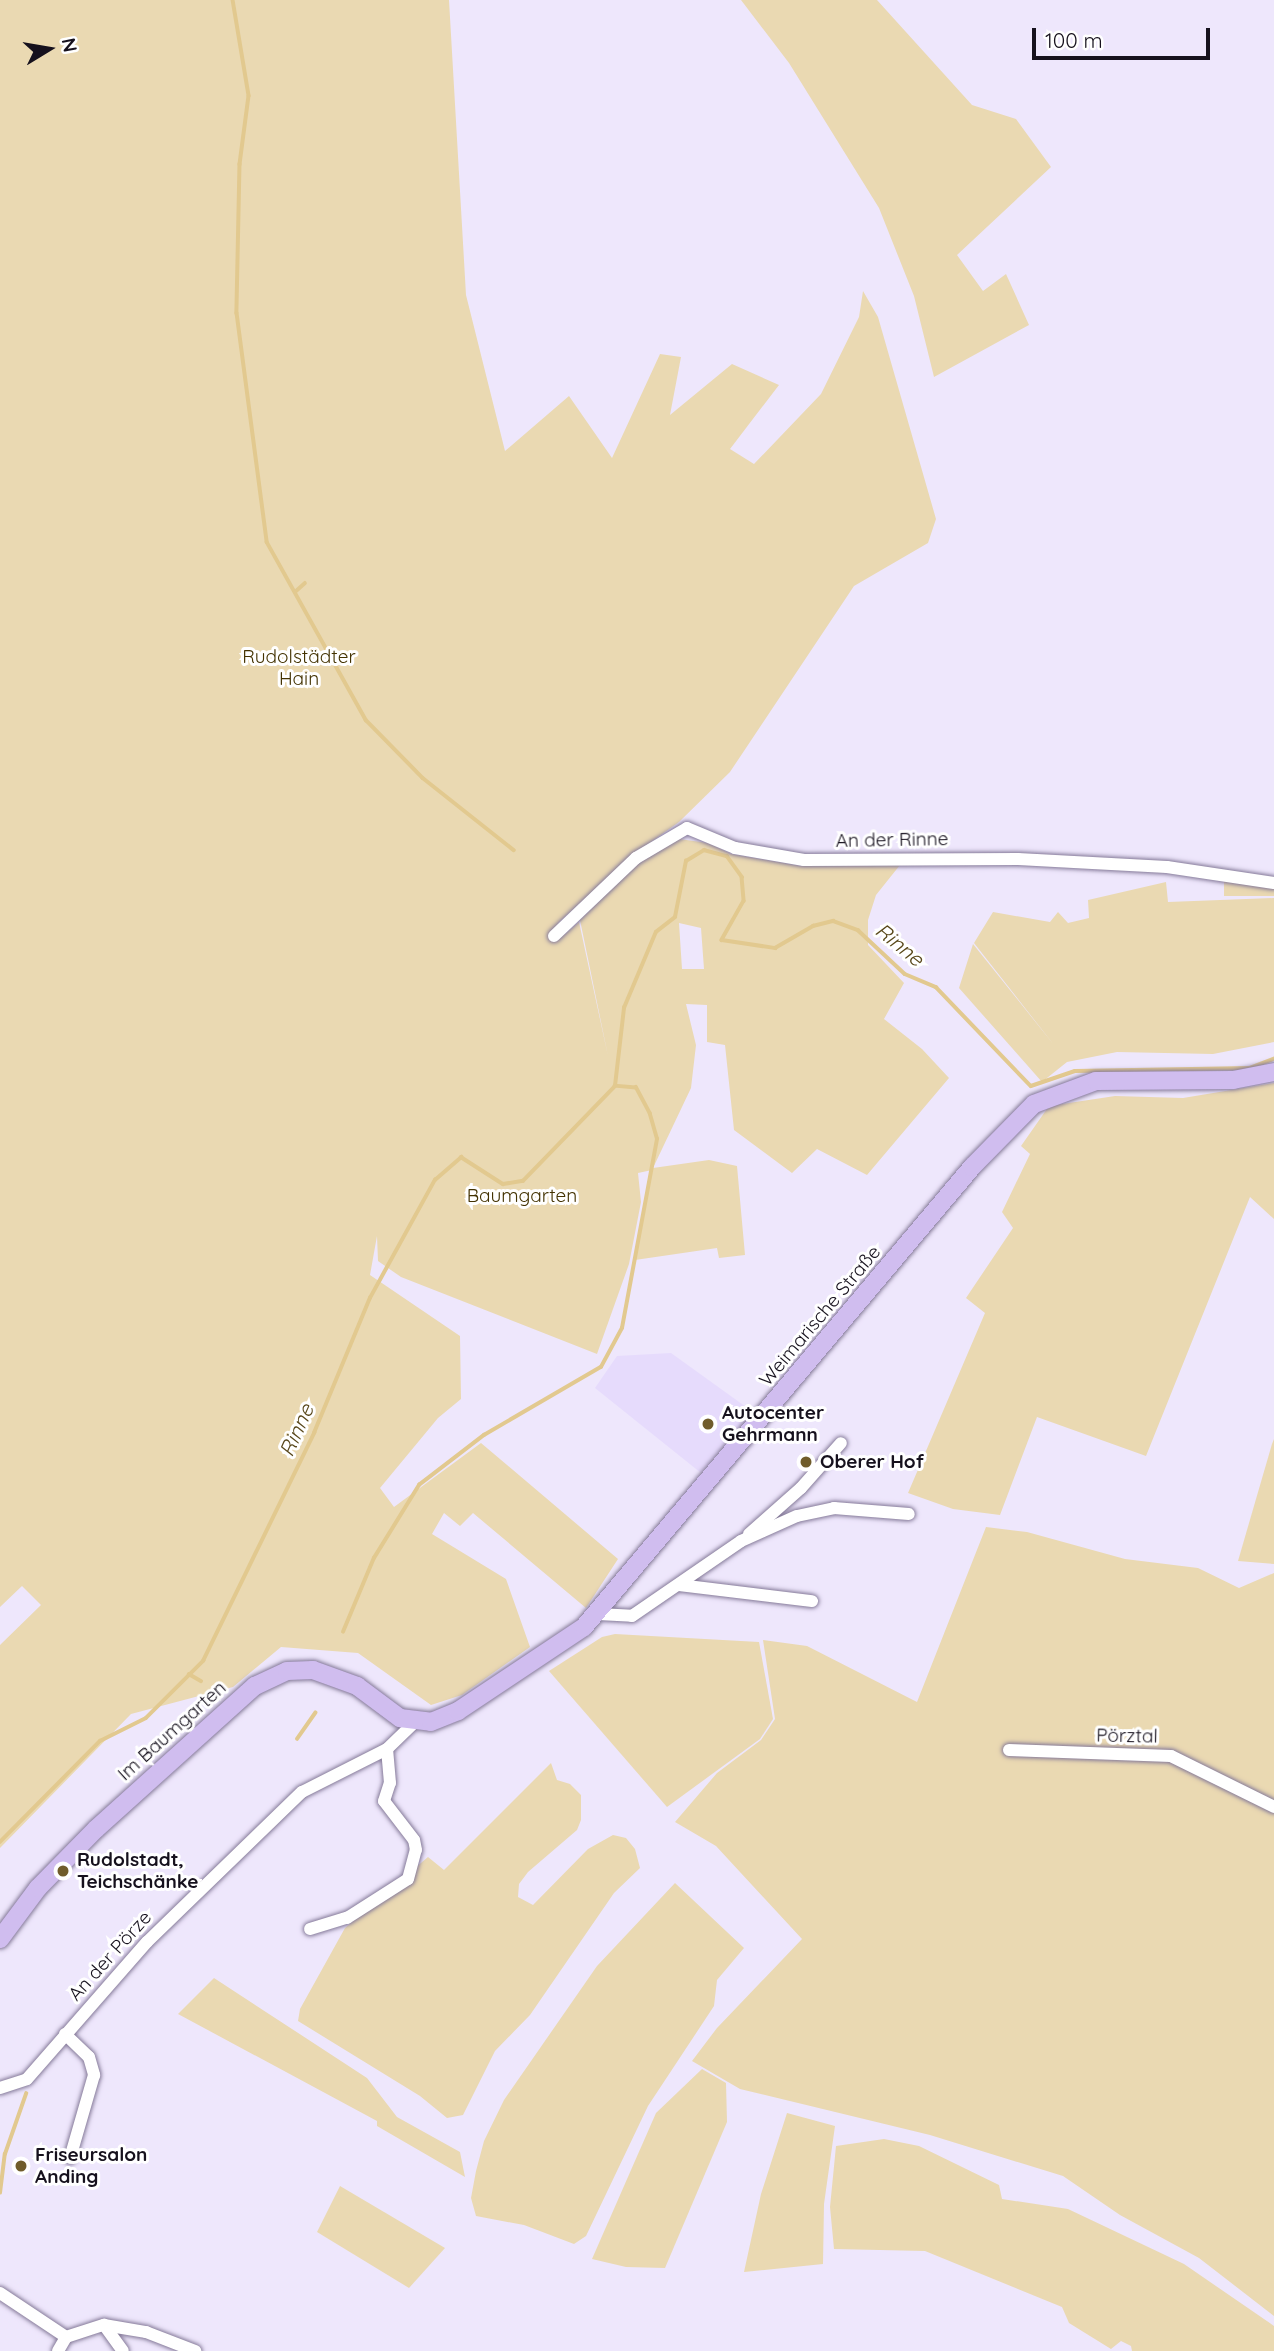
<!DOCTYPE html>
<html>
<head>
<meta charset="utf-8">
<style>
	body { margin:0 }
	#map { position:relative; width:1274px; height:2351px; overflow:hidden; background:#eee7fc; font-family:Quicksand,sans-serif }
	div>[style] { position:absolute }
	.built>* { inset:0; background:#e6dbfc }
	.green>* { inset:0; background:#ead9b2 }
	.stream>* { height:3.5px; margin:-1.75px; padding:0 1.75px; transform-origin:1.75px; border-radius:1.75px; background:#e2c98f }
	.roads { filter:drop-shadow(0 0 2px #857a99) drop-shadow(0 0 2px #857a99) }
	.street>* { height:12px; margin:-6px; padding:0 6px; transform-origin:6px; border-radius:6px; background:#fff }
	.primary>* { height:18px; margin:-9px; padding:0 9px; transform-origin:9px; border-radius:9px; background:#d0bdef }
	.dots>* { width:19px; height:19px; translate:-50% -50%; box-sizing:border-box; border:4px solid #fff; border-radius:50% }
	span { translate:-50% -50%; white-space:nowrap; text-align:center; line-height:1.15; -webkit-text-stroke:6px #fff; paint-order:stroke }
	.park-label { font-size:19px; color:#433201 }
	.street-label { font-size:19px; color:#16111d }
	.poi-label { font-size:19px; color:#16111d; font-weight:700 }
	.left { translate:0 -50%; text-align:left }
	.water-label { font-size:21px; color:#58471a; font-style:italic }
	.north { position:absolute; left:14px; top:14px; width:70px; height:70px; -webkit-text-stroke:5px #fff; paint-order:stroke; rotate:79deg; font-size:19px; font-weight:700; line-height:28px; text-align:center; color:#16111d }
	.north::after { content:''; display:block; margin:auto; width:24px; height:32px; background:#16111d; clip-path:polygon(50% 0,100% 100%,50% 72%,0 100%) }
	.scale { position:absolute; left:1032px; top:28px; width:178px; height:32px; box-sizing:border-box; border:4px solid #16111d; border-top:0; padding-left:9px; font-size:21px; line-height:24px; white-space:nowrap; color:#16111d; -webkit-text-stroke:5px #fff; paint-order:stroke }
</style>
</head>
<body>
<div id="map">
	<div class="built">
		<div style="clip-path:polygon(671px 1353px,753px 1412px,701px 1473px,595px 1388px,617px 1356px)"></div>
	</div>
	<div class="green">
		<div style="clip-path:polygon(evenodd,0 0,449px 0,466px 295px,505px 451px,569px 396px,612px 458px,660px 354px,681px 357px,670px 415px,732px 364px,779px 385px,730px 449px,754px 464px,821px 394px,859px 317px,863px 291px,878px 317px,936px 519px,928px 543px,854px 586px,730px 772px,679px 822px,634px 854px,558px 923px,564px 935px,579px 922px,608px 1056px,580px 920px,639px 862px,679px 839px,708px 843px,731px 854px,801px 866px,900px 865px,876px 895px,868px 920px,868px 945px,904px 983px,884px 1019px,922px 1049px,949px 1078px,867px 1175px,817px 1149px,792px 1173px,734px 1130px,725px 1045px,707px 1042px,707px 1005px,686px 1004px,696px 1045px,691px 1088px,653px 1168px,709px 1160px,737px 1166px,745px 1255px,719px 1258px,717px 1248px,635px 1260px,652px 1170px,638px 1173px,641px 1202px,629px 1264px,597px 1354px,401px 1277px,378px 1261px,377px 1236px,370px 1275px,460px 1336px,461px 1399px,438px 1418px,380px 1488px,394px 1507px,481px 1443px,618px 1559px,586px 1608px,473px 1513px,460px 1526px,444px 1513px,432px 1534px,506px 1579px,530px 1647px,462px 1695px,431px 1705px,358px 1653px,281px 1647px,233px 1687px,131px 1714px,0 1848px,0 1645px,41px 1605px,22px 1586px,0 1607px,0 0,679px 923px,701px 928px,704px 969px,682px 969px,679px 923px)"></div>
		<div style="clip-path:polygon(741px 0,877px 0,972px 105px,1016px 119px,1051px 167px,957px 255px,983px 291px,1006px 274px,1029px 325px,934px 377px,914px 296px,879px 208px,789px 63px)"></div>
		<div style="clip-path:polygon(1224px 877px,1274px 885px,1274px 896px,1224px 896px)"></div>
		<div style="clip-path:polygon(1166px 882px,1168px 902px,1274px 898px,1274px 1042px,1213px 1054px,1117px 1052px,1067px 1062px,1042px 1082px,959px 988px,973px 944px,1054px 1045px,974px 943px,993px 912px,1050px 922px,1058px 912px,1068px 923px,1089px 918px,1088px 900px)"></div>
		<div style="clip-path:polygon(1274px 1083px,1274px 1219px,1250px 1197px,1146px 1456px,1037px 1417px,1000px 1515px,953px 1509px,908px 1493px,985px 1313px,966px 1298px,1013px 1228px,1002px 1212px,1030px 1154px,1021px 1146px,1049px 1106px,1115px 1096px,1183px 1098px)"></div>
		<div style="clip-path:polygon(1274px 1439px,1274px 1564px,1238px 1561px,1272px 1444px)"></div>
		<div style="clip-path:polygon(986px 1527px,1027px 1532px,1125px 1559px,1198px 1568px,1239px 1588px,1274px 1573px,1274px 2316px,1199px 2258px,1120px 2215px,1063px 2176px,930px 2135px,740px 2089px,692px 2061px,717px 2028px,802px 1939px,716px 1846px,675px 1822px,717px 1773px,761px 1740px,775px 1719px,763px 1640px,807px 1646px,917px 1702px)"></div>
		<div style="clip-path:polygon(615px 1634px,759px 1642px,773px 1719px,760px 1739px,667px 1807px,549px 1671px,602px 1637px)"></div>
		<div style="clip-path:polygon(551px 1763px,557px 1780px,570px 1784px,581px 1795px,581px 1820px,577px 1830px,528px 1872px,519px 1884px,518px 1897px,533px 1905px,588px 1849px,613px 1835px,626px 1838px,635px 1849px,640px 1868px,614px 1893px,530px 2015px,495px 2051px,463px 2115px,447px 2118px,420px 2096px,298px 2021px,300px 2009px,345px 1928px,428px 1857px,444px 1870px)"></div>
		<div style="clip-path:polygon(675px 1883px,744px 1948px,717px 1980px,714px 2006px,648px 2106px,586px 2236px,574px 2244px,524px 2225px,476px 2216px,471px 2198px,476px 2171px,484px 2141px,504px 2100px,597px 1966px)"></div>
		<div style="clip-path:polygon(214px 1978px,367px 2078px,397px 2117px,460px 2152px,465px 2177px,377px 2126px,377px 2121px,178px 2014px)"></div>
		<div style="clip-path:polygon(702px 2069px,726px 2083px,727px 2122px,665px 2268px,626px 2267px,592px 2259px,656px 2113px)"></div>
		<div style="clip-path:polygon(787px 2113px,835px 2126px,824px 2204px,823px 2264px,744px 2272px,761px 2194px)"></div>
		<div style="clip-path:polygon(884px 2139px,919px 2146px,999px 2185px,1002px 2199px,1068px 2209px,1184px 2264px,1274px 2326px,1274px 2351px,1132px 2351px,1131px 2346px,1121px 2341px,1111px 2349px,1069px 2323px,1062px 2307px,925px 2251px,834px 2249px,830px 2207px,836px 2146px)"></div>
		<div style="clip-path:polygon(340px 2186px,445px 2248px,409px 2288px,317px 2232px)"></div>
	</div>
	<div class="stream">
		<div style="left:233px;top:0;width:97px;rotate:80.5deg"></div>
		<div style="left:249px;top:96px;width:69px;rotate:97.5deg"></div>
		<div style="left:240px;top:164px;width:149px;rotate:91.2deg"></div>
		<div style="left:237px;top:313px;width:231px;rotate:82.5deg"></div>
		<div style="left:267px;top:542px;width:204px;rotate:60.9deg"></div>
		<div style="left:366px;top:720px;width:81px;rotate:45.5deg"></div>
		<div style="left:423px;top:778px;width:116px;rotate:38.4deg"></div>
		<div style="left:295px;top:592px;width:13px;rotate:-42deg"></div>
		<div style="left:343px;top:1632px;width:80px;rotate:-67.3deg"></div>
		<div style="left:374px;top:1558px;width:86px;rotate:-58.3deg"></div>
		<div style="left:419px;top:1485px;width:82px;rotate:-37.6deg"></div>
		<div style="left:484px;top:1435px;width:135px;rotate:-30.2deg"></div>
		<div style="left:601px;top:1367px;width:44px;rotate:-61.7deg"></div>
		<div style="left:622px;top:1328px;width:192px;rotate:-79.5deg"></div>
		<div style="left:657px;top:1139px;width:26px;rotate:-106deg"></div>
		<div style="left:650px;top:1114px;width:30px;rotate:-118deg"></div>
		<div style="left:636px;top:1088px;width:21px;rotate:-175deg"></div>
		<div style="left:189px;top:1674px;width:14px;rotate:30deg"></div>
		<div style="left:297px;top:1739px;width:32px;rotate:-55deg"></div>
		<div style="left:0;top:1842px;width:142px;rotate:-45.3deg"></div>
		<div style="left:100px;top:1741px;width:51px;rotate:-26.6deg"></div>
		<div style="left:146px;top:1718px;width:81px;rotate:-45deg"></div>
		<div style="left:203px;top:1661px;width:254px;rotate:-64deg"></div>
		<div style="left:314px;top:1433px;width:146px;rotate:-67.5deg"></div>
		<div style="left:370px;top:1298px;width:135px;rotate:-61.2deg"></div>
		<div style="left:435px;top:1180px;width:35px;rotate:-41deg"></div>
		<div style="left:461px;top:1157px;width:50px;rotate:32.7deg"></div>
		<div style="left:503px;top:1184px;width:20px;rotate:-9deg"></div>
		<div style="left:523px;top:1181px;width:132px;rotate:-45.9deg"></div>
		<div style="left:615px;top:1086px;width:79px;rotate:-83.4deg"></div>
		<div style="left:624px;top:1008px;width:82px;rotate:-67.2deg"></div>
		<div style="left:656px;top:932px;width:24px;rotate:-38deg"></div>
		<div style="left:675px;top:917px;width:57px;rotate:-78.9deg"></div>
		<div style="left:686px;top:861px;width:21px;rotate:-31deg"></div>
		<div style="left:704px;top:850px;width:24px;rotate:15deg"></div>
		<div style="left:727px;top:856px;width:26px;rotate:54deg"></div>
		<div style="left:742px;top:877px;width:24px;rotate:85deg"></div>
		<div style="left:744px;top:901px;width:45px;rotate:119.4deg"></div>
		<div style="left:722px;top:940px;width:54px;rotate:8.6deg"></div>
		<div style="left:775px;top:948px;width:44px;rotate:-30.1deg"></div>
		<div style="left:813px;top:926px;width:21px;rotate:-14deg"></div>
		<div style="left:833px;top:921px;width:27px;rotate:20deg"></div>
		<div style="left:858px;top:930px;width:64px;rotate:43.1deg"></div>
		<div style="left:905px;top:974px;width:34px;rotate:23deg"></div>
		<div style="left:936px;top:987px;width:137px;rotate:46.2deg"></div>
		<div style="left:1031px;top:1086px;width:46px;rotate:-18.8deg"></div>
		<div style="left:1075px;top:1071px;width:175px;rotate:-1deg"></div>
		<div style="left:1250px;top:1068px;width:26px;rotate:-21deg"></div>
		<div style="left:0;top:2193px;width:39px;rotate:-83deg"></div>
		<div style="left:5px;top:2154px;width:64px;rotate:-70.7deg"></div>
	</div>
	<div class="roads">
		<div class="street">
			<div style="left:554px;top:936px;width:113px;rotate:-43.6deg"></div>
			<div style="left:636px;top:858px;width:59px;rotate:-30.5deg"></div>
			<div style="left:687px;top:828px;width:52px;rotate:22.6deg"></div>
			<div style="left:735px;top:848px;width:70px;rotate:9.9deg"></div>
			<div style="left:804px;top:860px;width:214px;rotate:-0.3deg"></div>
			<div style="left:1018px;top:859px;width:149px;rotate:3.1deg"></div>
			<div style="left:1167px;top:867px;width:108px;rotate:8.5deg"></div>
			<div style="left:749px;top:1534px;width:69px;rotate:-41.5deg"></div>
			<div style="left:801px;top:1488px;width:60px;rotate:-48.4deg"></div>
			<div style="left:679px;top:1585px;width:134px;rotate:6.9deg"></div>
			<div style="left:598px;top:1614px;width:34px;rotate:3deg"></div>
			<div style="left:632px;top:1616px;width:132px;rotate:-34.5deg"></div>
			<div style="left:741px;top:1541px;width:61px;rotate:-24.1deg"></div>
			<div style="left:797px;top:1516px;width:38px;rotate:-12deg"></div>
			<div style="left:834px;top:1508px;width:75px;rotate:4.6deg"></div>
			<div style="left:1009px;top:1750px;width:162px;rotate:2.1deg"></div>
			<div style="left:1171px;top:1756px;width:115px;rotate:26.3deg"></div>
			<div style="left:310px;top:1929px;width:39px;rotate:-17deg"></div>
			<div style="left:347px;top:1918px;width:72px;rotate:-32.6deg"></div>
			<div style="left:408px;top:1879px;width:30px;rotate:-75deg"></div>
			<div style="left:416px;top:1850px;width:10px;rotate:-101deg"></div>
			<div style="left:414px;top:1840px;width:49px;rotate:-127.6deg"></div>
			<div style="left:384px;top:1801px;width:19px;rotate:-72deg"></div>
			<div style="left:390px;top:1783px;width:34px;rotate:-95deg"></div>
			<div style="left:65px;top:2034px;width:33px;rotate:44deg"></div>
			<div style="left:89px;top:2057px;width:19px;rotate:74deg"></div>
			<div style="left:94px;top:2075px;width:86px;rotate:106.1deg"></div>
			<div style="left:0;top:2088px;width:28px;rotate:-18deg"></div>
			<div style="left:27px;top:2079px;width:182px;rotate:-48.8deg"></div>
			<div style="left:147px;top:1942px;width:216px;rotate:-44.1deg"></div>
			<div style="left:302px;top:1792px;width:95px;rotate:-26.8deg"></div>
			<div style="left:387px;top:1749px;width:37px;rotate:-44deg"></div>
			<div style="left:0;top:2293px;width:79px;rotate:33.7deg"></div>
			<div style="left:104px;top:2325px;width:32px;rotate:54deg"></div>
			<div style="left:58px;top:2351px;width:16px;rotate:-60deg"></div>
			<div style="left:66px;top:2337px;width:40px;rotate:-18deg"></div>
			<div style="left:104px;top:2325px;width:43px;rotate:9.5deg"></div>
			<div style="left:146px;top:2332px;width:53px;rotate:21.2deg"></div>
		</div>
		<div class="primary">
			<div style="left:0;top:1939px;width:64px;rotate:-53.3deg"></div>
			<div style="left:38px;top:1888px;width:83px;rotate:-45.5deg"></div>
			<div style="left:96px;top:1829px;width:214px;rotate:-42deg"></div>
			<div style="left:255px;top:1686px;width:35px;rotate:-25deg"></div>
			<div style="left:287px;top:1671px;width:26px;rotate:-2deg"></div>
			<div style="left:313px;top:1670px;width:47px;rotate:20deg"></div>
			<div style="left:357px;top:1686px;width:54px;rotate:36.7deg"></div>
			<div style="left:400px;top:1718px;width:31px;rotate:7deg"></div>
			<div style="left:431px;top:1722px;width:29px;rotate:-22deg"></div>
			<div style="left:458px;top:1711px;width:151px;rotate:-33.7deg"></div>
			<div style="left:584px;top:1627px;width:602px;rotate:-49.85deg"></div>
			<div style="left:972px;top:1167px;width:88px;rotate:-45.5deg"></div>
			<div style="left:1034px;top:1104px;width:66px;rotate:-20.4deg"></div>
			<div style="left:1096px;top:1081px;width:137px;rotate:-0.4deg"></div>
			<div style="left:1233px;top:1080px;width:42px;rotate:-11deg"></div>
		</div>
	</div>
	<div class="dots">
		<div style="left:708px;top:1424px;background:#705c2b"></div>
		<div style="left:806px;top:1462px;background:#705c2b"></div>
		<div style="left:63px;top:1871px;background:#705c2b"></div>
		<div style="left:21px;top:2166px;background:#705c2b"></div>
	</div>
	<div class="park-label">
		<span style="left:299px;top:668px">Rudolstädter<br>Hain</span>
		<span style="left:522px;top:1196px">Baumgarten</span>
	</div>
	<div class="street-label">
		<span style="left:892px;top:840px;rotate:-1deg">An der Rinne</span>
		<span style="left:820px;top:1316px;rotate:-50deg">Weimarische Straße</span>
		<span style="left:172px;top:1731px;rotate:-42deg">Im Baumgarten</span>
		<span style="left:1127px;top:1736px;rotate:1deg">Pörztal</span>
		<span style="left:110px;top:1956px;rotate:-48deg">An der Pörze</span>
	</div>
	<div class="poi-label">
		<span class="left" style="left:722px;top:1424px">Autocenter<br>Gehrmann</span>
		<span class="left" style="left:820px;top:1462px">Oberer Hof</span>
		<span class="left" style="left:77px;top:1871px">Rudolstadt,<br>Teichschänke</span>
		<span class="left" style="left:35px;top:2166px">Friseursalon<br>Anding</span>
	</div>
	<div class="water-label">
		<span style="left:900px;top:944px;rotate:39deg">Rinne</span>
		<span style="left:296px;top:1430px;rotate:-66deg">Rinne</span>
	</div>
	<div class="north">N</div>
	<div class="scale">100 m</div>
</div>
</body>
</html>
